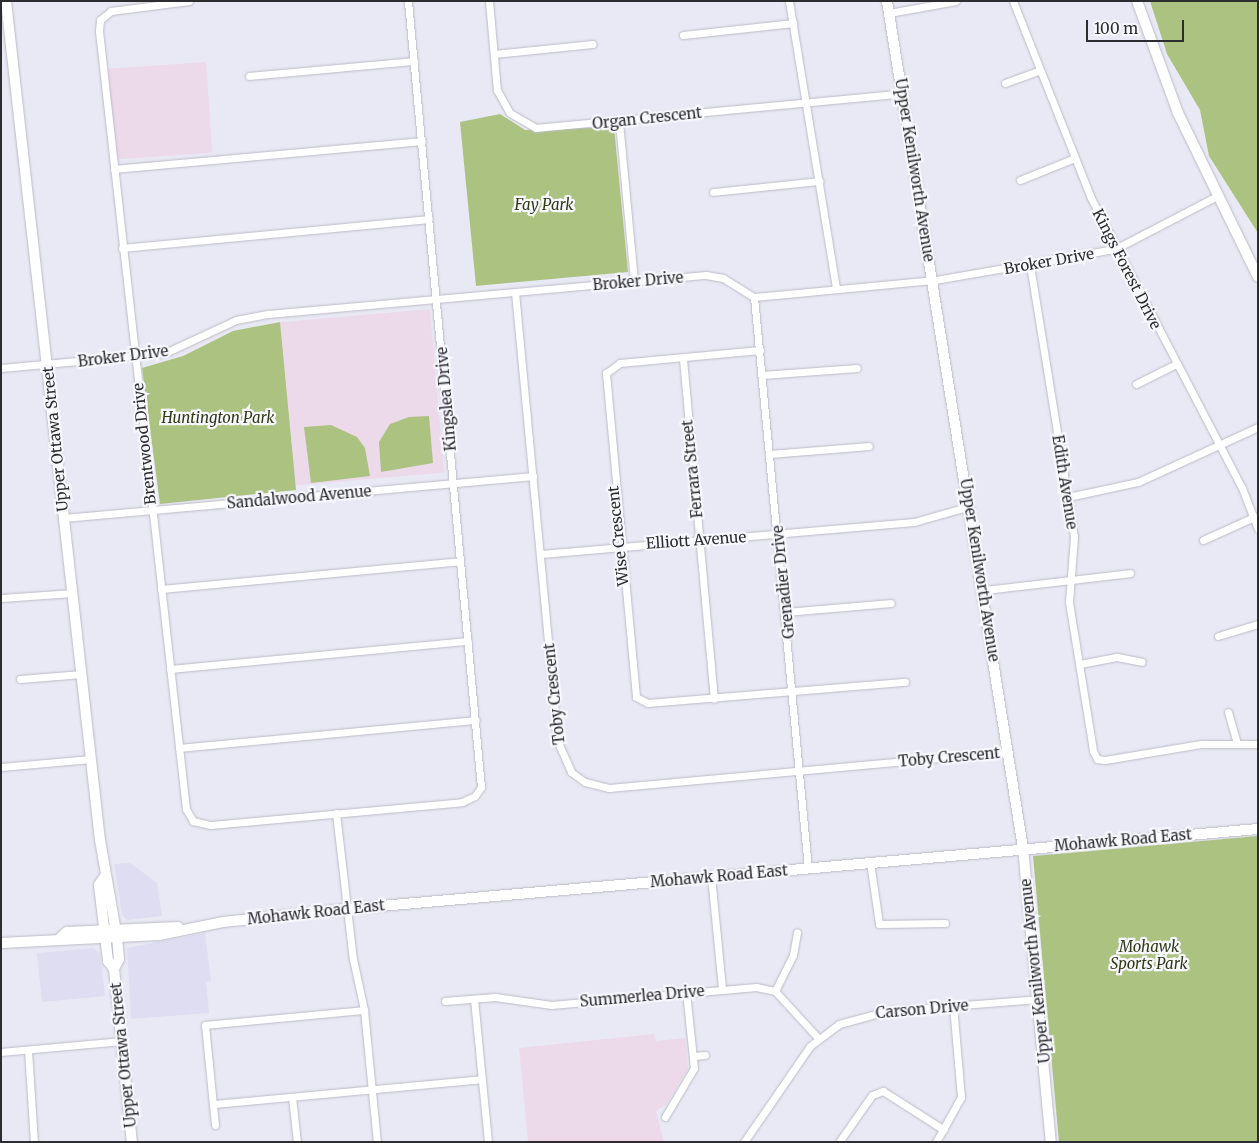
<!DOCTYPE html>
<html>
<head>
<meta charset="utf-8">
<style>
	body { margin:0 }
	#map { position:relative; width:1259px; height:1143px; overflow:hidden; background:#e9e9f5; font-family:Merriweather,serif }
	div>[style] { position:absolute }
	.built>* { inset:0; background:#deddf1 }
	.education>* { inset:0; background:#ecdaeb; transform-origin:0 0 }
	.green>* { inset:0; background:#acc281 }
	.roads { filter:drop-shadow(0 0 1px #bbbbc6) drop-shadow(0 0 1px #bbbbc6) }
	.street>* { height:7px; margin:-3.5px; padding:0 3.5px; transform-origin:3.5px; border-radius:3.5px; background:#fff }
	.secondary>* { height:10px; margin:-5px; padding:0 5px; transform-origin:5px; border-radius:5px; background:#fff }
	span { translate:-50% -50%; white-space:nowrap; text-align:center; line-height:1.15; -webkit-text-stroke:4.5px #f7f7fe; paint-order:stroke }
	.street-label { font-size:15px; color:#2d2d31 }
	.park-label { font-size:15px; color:#303b16; font-style:italic }
	.frame { position:absolute; inset:0; border:2px solid #2d2d31; pointer-events:none }
	.scale { position:absolute; left:1086px; top:20px; width:98px; height:22px; box-sizing:border-box; border:2px solid #2d2d31; border-top:0; padding-left:6px; font-size:15px; line-height:18px; white-space:nowrap; color:#2d2d31; -webkit-text-stroke:4px #f7f7fe; paint-order:stroke }
</style>
</head>
<body>
<div id="map">
	<div class="built">
		<div style="clip-path:polygon(130px 863px,157px 883px,162px 916px,127px 920px,122px 915px,114px 864px)"></div>
		<div style="clip-path:polygon(205px 933px,211px 981px,206px 982px,209px 1013px,131px 1019px,127px 948px)"></div>
		<div style="clip-path:polygon(94px 948px,100px 954px,105px 996px,42px 1002px,37px 953px)"></div>
	</div>
	<div class="education">
		<div style="left:206px;top:62px;width:91px;height:98px;rotate:86deg"></div>
		<div style="left:430px;top:309px;width:164px;height:151px;rotate:85deg"></div>
		<div style="clip-path:polygon(654px 1034px,656px 1041px,685px 1038px,688px 1068px,667px 1104px,656px 1111px,664px 1142px,528px 1142px,519px 1048px)"></div>
	</div>
	<div class="green">
		<div style="clip-path:polygon(1150px 1px,1258px 1px,1258px 233px,1209px 156px,1200px 110px,1167px 54px)"></div>
		<div style="clip-path:polygon(500px 114px,525px 130px,614px 127px,628px 272px,476px 286px,460px 122px)"></div>
		<div style="clip-path:polygon(280px 322px,296px 490px,160px 504px,142px 368px,183px 356px,233px 331px)"></div>
		<div style="clip-path:polygon(429px 416px,433px 463px,381px 472px,379px 442px,390px 424px,409px 417px)"></div>
		<div style="clip-path:polygon(331px 425px,357px 437px,365px 448px,370px 476px,311px 483px,304px 427px)"></div>
		<div style="clip-path:polygon(1258px 836px,1258px 1142px,1059px 1142px,1033px 856px)"></div>
	</div>
	<div class="roads">
		<div class="street">
			<div style="left:189px;top:1px;width:79px;rotate:172.7deg"></div>
			<div style="left:111px;top:11px;width:14px;rotate:141deg"></div>
			<div style="left:100px;top:20px;width:11px;rotate:95deg"></div>
			<div style="left:99px;top:31px;width:783px;rotate:83.62deg"></div>
			<div style="left:186px;top:809px;width:14px;rotate:60deg"></div>
			<div style="left:193px;top:821px;width:18px;rotate:13deg"></div>
			<div style="left:211px;top:825px;width:252px;rotate:-5.2deg"></div>
			<div style="left:462px;top:802px;width:14px;rotate:-25deg"></div>
			<div style="left:475px;top:796px;width:11px;rotate:-56deg"></div>
			<div style="left:481px;top:787px;width:789px;rotate:-95.31deg"></div>
			<div style="left:489px;top:1px;width:89px;rotate:84.9deg"></div>
			<div style="left:497px;top:90px;width:26px;rotate:61deg"></div>
			<div style="left:510px;top:113px;width:30px;rotate:30deg"></div>
			<div style="left:536px;top:128px;width:369px;rotate:-5.4deg"></div>
			<div style="left:789px;top:1px;width:291px;rotate:80.7deg"></div>
			<div style="left:1013px;top:1px;width:212px;rotate:68.4deg"></div>
			<div style="left:1091px;top:198px;width:327px;rotate:62.5deg"></div>
			<div style="left:1242px;top:488px;width:44px;rotate:68.7deg"></div>
			<div style="left:889px;top:13px;width:68px;rotate:-10.2deg"></div>
			<div style="left:683px;top:35px;width:111px;rotate:-6.2deg"></div>
			<div style="left:494px;top:54px;width:99px;rotate:-5.8deg"></div>
			<div style="left:249px;top:76px;width:166px;rotate:-5.2deg"></div>
			<div style="left:1005px;top:83px;width:37px;rotate:-20deg"></div>
			<div style="left:619px;top:122px;width:160px;rotate:84.6deg"></div>
			<div style="left:114px;top:169px;width:309px;rotate:-5.2deg"></div>
			<div style="left:1020px;top:180px;width:59px;rotate:-21.8deg"></div>
			<div style="left:713px;top:192px;width:107px;rotate:-5.9deg"></div>
			<div style="left:122px;top:248px;width:308px;rotate:-5.4deg"></div>
			<div style="left:1030px;top:265px;width:276px;rotate:80.8deg"></div>
			<div style="left:1074px;top:537px;width:65px;rotate:94.4deg"></div>
			<div style="left:1069px;top:602px;width:151px;rotate:80.8deg"></div>
			<div style="left:1093px;top:751px;width:9px;rotate:63deg"></div>
			<div style="left:1097px;top:759px;width:8px;rotate:7deg"></div>
			<div style="left:1105px;top:760px;width:97px;rotate:-9.5deg"></div>
			<div style="left:1201px;top:744px;width:57px"></div>
			<div style="left:515px;top:292px;width:450px;rotate:84.6deg"></div>
			<div style="left:557px;top:740px;width:35px;rotate:66deg"></div>
			<div style="left:571px;top:772px;width:17px;rotate:36deg"></div>
			<div style="left:585px;top:782px;width:25px;rotate:14deg"></div>
			<div style="left:609px;top:788px;width:400px;rotate:-5.2deg"></div>
			<div style="left:754px;top:297px;width:574px;rotate:84.6deg"></div>
			<div style="left:760px;top:350px;width:141px;rotate:174.7deg"></div>
			<div style="left:620px;top:363px;width:17px;rotate:144deg"></div>
			<div style="left:606px;top:373px;width:325px;rotate:84.7deg"></div>
			<div style="left:636px;top:697px;width:13px;rotate:27deg"></div>
			<div style="left:648px;top:703px;width:258px;rotate:-4.7deg"></div>
			<div style="left:683px;top:359px;width:341px;rotate:84.8deg"></div>
			<div style="left:1px;top:368px;width:165px;rotate:-5.2deg"></div>
			<div style="left:165px;top:353px;width:78px;rotate:-24.9deg"></div>
			<div style="left:236px;top:320px;width:33px;rotate:-11deg"></div>
			<div style="left:268px;top:314px;width:440px;rotate:-5.1deg"></div>
			<div style="left:706px;top:275px;width:17px;rotate:10deg"></div>
			<div style="left:723px;top:278px;width:36px;rotate:32deg"></div>
			<div style="left:754px;top:297px;width:182px;rotate:-5.4deg"></div>
			<div style="left:935px;top:280px;width:183px;rotate:-9.8deg"></div>
			<div style="left:1115px;top:249px;width:115px;rotate:-27.5deg"></div>
			<div style="left:762px;top:375px;width:95px;rotate:-4.2deg"></div>
			<div style="left:1136px;top:384px;width:45px;rotate:-26.6deg"></div>
			<div style="left:770px;top:454px;width:99px;rotate:-4.6deg"></div>
			<div style="left:1068px;top:497px;width:72px;rotate:-12.1deg"></div>
			<div style="left:1138px;top:482px;width:132px;rotate:-24.6deg"></div>
			<div style="left:64px;top:518px;width:471px;rotate:-5.1deg"></div>
			<div style="left:1203px;top:540px;width:56px;rotate:-24.3deg"></div>
			<div style="left:541px;top:554px;width:374px;rotate:-4.9deg"></div>
			<div style="left:914px;top:522px;width:58px;rotate:-15.9deg"></div>
			<div style="left:161px;top:589px;width:300px;rotate:-5.3deg"></div>
			<div style="left:984px;top:590px;width:147px;rotate:-6.6deg"></div>
			<div style="left:1px;top:598px;width:72px;rotate:-4deg"></div>
			<div style="left:786px;top:612px;width:105px;rotate:-4.9deg"></div>
			<div style="left:1218px;top:636px;width:42px;rotate:-16.7deg"></div>
			<div style="left:1080px;top:664px;width:38px;rotate:-11deg"></div>
			<div style="left:1117px;top:657px;width:25px;rotate:11deg"></div>
			<div style="left:170px;top:669px;width:299px;rotate:-5.4deg"></div>
			<div style="left:20px;top:679px;width:62px;rotate:-4.6deg"></div>
			<div style="left:1228px;top:712px;width:32px;rotate:74deg"></div>
			<div style="left:179px;top:748px;width:298px;rotate:-5.4deg"></div>
			<div style="left:1px;top:767px;width:90px;rotate:-5.1deg"></div>
			<div style="left:336px;top:813px;width:147px;rotate:83.4deg"></div>
			<div style="left:353px;top:959px;width:52px;rotate:77.8deg"></div>
			<div style="left:364px;top:1010px;width:133px;rotate:84.4deg"></div>
			<div style="left:870px;top:862px;width:63px;rotate:81.7deg"></div>
			<div style="left:879px;top:924px;width:66px;rotate:-0.9deg"></div>
			<div style="left:711px;top:876px;width:114px;rotate:84.4deg"></div>
			<div style="left:775px;top:991px;width:40px;rotate:-63.4deg"></div>
			<div style="left:793px;top:955px;width:23px;rotate:-80deg"></div>
			<div style="left:474px;top:999px;width:144px;rotate:84.4deg"></div>
			<div style="left:445px;top:1001px;width:50px;rotate:-4.6deg"></div>
			<div style="left:495px;top:997px;width:57px;rotate:8.1deg"></div>
			<div style="left:551px;top:1005px;width:206px;rotate:-5deg"></div>
			<div style="left:756px;top:987px;width:19px;rotate:12deg"></div>
			<div style="left:775px;top:991px;width:65px;rotate:47.5deg"></div>
			<div style="left:28px;top:1050px;width:92px;rotate:86.3deg"></div>
			<div style="left:1px;top:1052px;width:121px;rotate:-5.2deg"></div>
			<div style="left:694px;top:1056px;width:11px;rotate:-5deg"></div>
			<div style="left:292px;top:1097px;width:45px;rotate:83.7deg"></div>
			<div style="left:214px;top:1104px;width:268px;rotate:-5.3deg"></div>
			<div style="left:665px;top:1117px;width:57px;rotate:-59.4deg"></div>
			<div style="left:694px;top:1068px;width:76px;rotate:-96deg"></div>
			<div style="left:215px;top:1125px;width:100px;rotate:-95.7deg"></div>
			<div style="left:205px;top:1025px;width:160px;rotate:-5.4deg"></div>
			<div style="left:744px;top:1142px;width:116px;rotate:-55.5deg"></div>
			<div style="left:810px;top:1046px;width:36px;rotate:-37deg"></div>
			<div style="left:839px;top:1024px;width:50px;rotate:-15.2deg"></div>
			<div style="left:887px;top:1011px;width:151px;rotate:-4.5deg"></div>
			<div style="left:839px;top:1142px;width:57px;rotate:-54.9deg"></div>
			<div style="left:872px;top:1095px;width:12px;rotate:-20deg"></div>
			<div style="left:883px;top:1091px;width:72px;rotate:32.6deg"></div>
			<div style="left:936px;top:1142px;width:51px;rotate:-60.9deg"></div>
			<div style="left:961px;top:1097px;width:91px;rotate:-95deg"></div>
		</div>
		<div class="secondary">
			<div style="left:6px;top:1px;width:844px;rotate:83.61deg"></div>
			<div style="left:100px;top:840px;width:98px;rotate:80.1deg"></div>
			<div style="left:117px;top:937px;width:22px;rotate:85deg"></div>
			<div style="left:119px;top:959px;width:11px;rotate:117deg"></div>
			<div style="left:887px;top:1px;width:858px;rotate:80.88deg"></div>
			<div style="left:1023px;top:848px;width:295px;rotate:84.6deg"></div>
			<div style="left:1137px;top:1px;width:119px;rotate:69.9deg"></div>
			<div style="left:1178px;top:113px;width:182px;rotate:64deg"></div>
			<div style="left:105px;top:876px;width:11px;rotate:124deg"></div>
			<div style="left:99px;top:885px;width:77px;rotate:83.2deg"></div>
			<div style="left:108px;top:961px;width:10px;rotate:53deg"></div>
			<div style="left:114px;top:969px;width:174px;rotate:84.1deg"></div>
			<div style="left:61px;top:937px;width:8px;rotate:-40deg"></div>
			<div style="left:67px;top:932px;width:111px;rotate:-2.6deg"></div>
			<div style="left:1px;top:943px;width:158px;rotate:-2.9deg"></div>
			<div style="left:159px;top:935px;width:65px;rotate:-11.5deg"></div>
			<div style="left:223px;top:922px;width:125px;rotate:-6deg"></div>
			<div style="left:347px;top:909px;width:915px;rotate:-5.02deg"></div>
		</div>
	</div>
	<div class="street-label">
		<span style="left:647px;top:118px;rotate:-6deg">Organ Crescent</span>
		<span style="left:915px;top:170px;rotate:81deg">Upper Kenilworth Avenue</span>
		<span style="left:1049px;top:261px;rotate:-10deg">Broker Drive</span>
		<span style="left:1127px;top:269px;rotate:63deg">Kings Forest Drive</span>
		<span style="left:638px;top:281px;rotate:-5deg">Broker Drive</span>
		<span style="left:123px;top:356px;rotate:-7deg">Broker Drive</span>
		<span style="left:446px;top:399px;rotate:-95deg">Kingslea Drive</span>
		<span style="left:55px;top:439px;rotate:-96deg">Upper Ottawa Street</span>
		<span style="left:144px;top:444px;rotate:-96deg">Brentwood Drive</span>
		<span style="left:692px;top:469px;rotate:-96deg">Ferrara Street</span>
		<span style="left:1065px;top:482px;rotate:81deg">Edith Avenue</span>
		<span style="left:299px;top:497px;rotate:-5deg">Sandalwood Avenue</span>
		<span style="left:618px;top:536px;rotate:-96deg">Wise Crescent</span>
		<span style="left:696px;top:540px;rotate:-4deg">Elliott Avenue</span>
		<span style="left:980px;top:570px;rotate:81deg">Upper Kenilworth Avenue</span>
		<span style="left:783px;top:582px;rotate:-96deg">Grenadier Drive</span>
		<span style="left:554px;top:694px;rotate:-96deg">Toby Crescent</span>
		<span style="left:949px;top:757px;rotate:-5deg">Toby Crescent</span>
		<span style="left:1123px;top:840px;rotate:-5deg">Mohawk Road East</span>
		<span style="left:719px;top:876px;rotate:-5deg">Mohawk Road East</span>
		<span style="left:316px;top:912px;rotate:-6deg">Mohawk Road East</span>
		<span style="left:1035px;top:971px;rotate:-96deg">Upper Kenilworth Avenue</span>
		<span style="left:642px;top:996px;rotate:-5deg">Summerlea Drive</span>
		<span style="left:922px;top:1009px;rotate:-5deg">Carson Drive</span>
		<span style="left:123px;top:1055px;rotate:-96deg">Upper Ottawa Street</span>
	</div>
	<div class="park-label">
		<span style="left:544px;top:205px">Fay Park</span>
		<span style="left:218px;top:418px">Huntington Park</span>
		<span style="left:1149px;top:955px">Mohawk<br>Sports Park</span>
	</div>
	<div class="frame"></div>
	<div class="scale">100 m</div>
</div>
</body>
</html>
